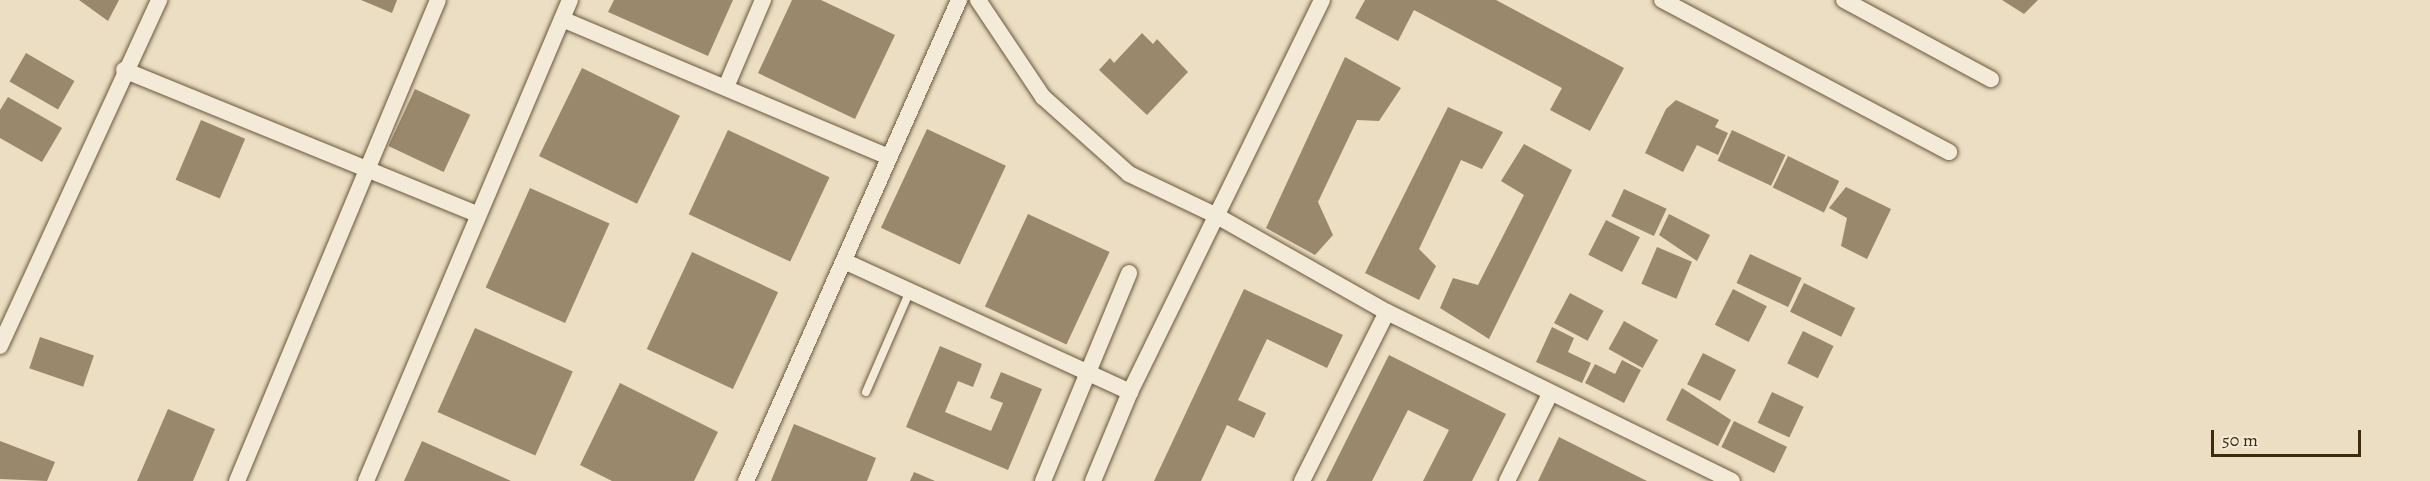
<!DOCTYPE html>
<html>
<head>
<meta charset="utf-8">
<style>
	body { margin:0 }
	#map { position:relative; width:2430px; height:481px; overflow:hidden; background:#ecdec3; font-family:Alegreya,serif }
	div>[style] { position:absolute }
	.building>* { inset:0; background:#99886b; transform-origin:0 0 }
	.roads { filter:drop-shadow(0 0 2px #6a583a) drop-shadow(0 0 2px #6a583a) }
	.lane>* { height:8px; margin:-4px; padding:0 4px; transform-origin:4px; border-radius:4px; background:#f3ead8 }
	.street>* { height:16px; margin:-8px; padding:0 8px; transform-origin:8px; border-radius:8px; background:#f3ead8 }
	span { translate:-50% -50%; white-space:nowrap; text-align:center; line-height:1.15; -webkit-text-stroke:4.5px #f3ead8; paint-order:stroke }
	.scale { position:absolute; left:2211px; top:430px; width:150px; height:27px; box-sizing:border-box; border:3px solid #3f2b0c; border-top:0; padding-left:8px; font-size:18px; line-height:21px; white-space:nowrap; color:#3f2b0c; -webkit-text-stroke:4px #f3ead8; paint-order:stroke }
</style>
</head>
<body>
<div id="map">
	<div class="building">
		<div style="clip-path:polygon(79px 0,119px 0,108px 21px)"></div>
		<div style="clip-path:polygon(361px 0,397px 0,392px 13px)"></div>
		<div style="clip-path:polygon(614px 0,733px 0,708px 56px,608px 12px)"></div>
		<div style="clip-path:polygon(792px 0,821px 0,895px 35px,855px 119px,758px 73px)"></div>
		<div style="clip-path:polygon(1365px 0,1496px 0,1624px 68px,1590px 131px,1550px 110px,1562px 88px,1414px 10px,1398px 41px,1355px 18px)"></div>
		<div style="clip-path:polygon(2002px 0,2038px 0,2024px 14px)"></div>
		<div style="clip-path:polygon(1142px 33px,1153px 44px,1157px 39px,1188px 72px,1147px 115px,1099px 70px,1110px 58px,1114px 63px)"></div>
		<div style="left:26px;top:53px;width:56px;height:33px;rotate:30deg"></div>
		<div style="clip-path:polygon(1345px 57px,1401px 88px,1379px 121px,1357px 120px,1318px 202px,1333px 235px,1315px 255px,1266px 228px)"></div>
		<div style="left:582px;top:68px;width:109px;height:98px;rotate:26deg"></div>
		<div style="left:415px;top:89px;width:61px;height:63px;rotate:25deg"></div>
		<div style="clip-path:polygon(8px 97px,62px 128px,42px 162px,0 138px,0 110px)"></div>
		<div style="clip-path:polygon(1676px 100px,1719px 120px,1715px 127px,1728px 133px,1718px 155px,1697px 145px,1683px 172px,1645px 153px,1666px 109px)"></div>
		<div style="clip-path:polygon(1448px 107px,1503px 132px,1482px 169px,1461px 160px,1419px 249px,1436px 266px,1419px 300px,1365px 273px)"></div>
		<div style="left:201px;top:120px;width:48px;height:65px;rotate:23deg"></div>
		<div style="left:927px;top:129px;width:87px;height:109px;rotate:25deg"></div>
		<div style="left:728px;top:130px;width:112px;height:93px;rotate:25deg"></div>
		<div style="left:1732px;top:130px;width:59px;height:34px;rotate:25deg"></div>
		<div style="clip-path:polygon(1524px 144px,1572px 170px,1489px 339px,1440px 308px,1453px 278px,1478px 285px,1524px 195px,1501px 181px)"></div>
		<div style="left:1788px;top:156px;width:57px;height:35px;rotate:26deg"></div>
		<div style="clip-path:polygon(1846px 187px,1891px 209px,1867px 259px,1841px 246px,1847px 218px,1829px 208px)"></div>
		<div style="left:530px;top:188px;width:87px;height:109px;rotate:24deg"></div>
		<div style="left:1624px;top:189px;width:47px;height:30px;rotate:25deg"></div>
		<div style="left:1028px;top:214px;width:90px;height:102px;rotate:25deg"></div>
		<div style="clip-path:polygon(1669px 214px,1710px 235px,1697px 261px,1659px 235px)"></div>
		<div style="left:1606px;top:220px;width:38px;height:39px;rotate:27deg"></div>
		<div style="left:1657px;top:247px;width:38px;height:40px;rotate:23deg"></div>
		<div style="left:692px;top:252px;width:95px;height:107px;rotate:25deg"></div>
		<div style="left:1750px;top:254px;width:57px;height:32px;rotate:25deg"></div>
		<div style="left:1804px;top:283px;width:57px;height:32px;rotate:26deg"></div>
		<div style="clip-path:polygon(1244px 289px,1343px 335px,1327px 368px,1267px 339px,1238px 400px,1266px 413px,1254px 438px,1227px 425px,1201px 481px,1154px 481px)"></div>
		<div style="left:1733px;top:289px;width:38px;height:40px;rotate:27deg"></div>
		<div style="left:1570px;top:293px;width:38px;height:34px;rotate:28deg"></div>
		<div style="left:1624px;top:321px;width:39px;height:32px;rotate:29deg"></div>
		<div style="clip-path:polygon(1552px 327px,1574px 338px,1568px 352px,1591px 363px,1582px 383px,1536px 362px)"></div>
		<div style="left:475px;top:328px;width:107px;height:92px;rotate:24deg"></div>
		<div style="left:1803px;top:331px;width:34px;height:36px;rotate:26deg"></div>
		<div style="left:40px;top:337px;width:57px;height:33px;rotate:19deg"></div>
		<div style="clip-path:polygon(940px 346px,982px 364px,973px 387px,958px 381px,945px 412px,991px 431px,1003px 403px,990px 398px,1001px 372px,1042px 389px,1008px 470px,906px 427px)"></div>
		<div style="left:1703px;top:353px;width:37px;height:35px;rotate:27deg"></div>
		<div style="clip-path:polygon(1389px 355px,1506px 414px,1472px 481px,1423px 481px,1449px 430px,1408px 410px,1372px 481px,1326px 481px)"></div>
		<div style="clip-path:polygon(1622px 360px,1641px 370px,1624px 403px,1585px 383px,1595px 364px,1615px 374px)"></div>
		<div style="clip-path:polygon(620px 383px,718px 432px,694px 481px,612px 481px,580px 465px)"></div>
		<div style="clip-path:polygon(1682px 388px,1731px 420px,1718px 446px,1666px 420px)"></div>
		<div style="left:1772px;top:392px;width:35px;height:34px;rotate:25deg"></div>
		<div style="clip-path:polygon(168px 409px,215px 429px,193px 481px,137px 481px)"></div>
		<div style="left:1734px;top:421px;width:59px;height:29px;rotate:26deg"></div>
		<div style="clip-path:polygon(794px 424px,876px 458px,867px 481px,771px 481px)"></div>
		<div style="clip-path:polygon(1559px 437px,1647px 481px,1538px 481px)"></div>
		<div style="clip-path:polygon(0 441px,55px 462px,47px 481px,0 479px)"></div>
		<div style="clip-path:polygon(422px 441px,511px 481px,404px 481px)"></div>
		<div style="clip-path:polygon(914px 472px,935px 481px,910px 481px)"></div>
	</div>
	<div class="roads">
		<div class="lane">
			<div style="left:866px;top:392px;width:110px;rotate:-66.5deg"></div>
		</div>
		<div class="street">
			<div style="left:978px;top:0;width:117px;rotate:56.2deg"></div>
			<div style="left:1043px;top:97px;width:115px;rotate:41.8deg"></div>
			<div style="left:1129px;top:174px;width:98px;rotate:25.5deg"></div>
			<div style="left:1217px;top:216px;width:195px;rotate:29.5deg"></div>
			<div style="left:1387px;top:312px;width:384px;rotate:26.1deg"></div>
			<div style="left:1662px;top:0;width:325px;rotate:27.9deg"></div>
			<div style="left:1844px;top:0;width:167px;rotate:28.3deg"></div>
			<div style="left:562px;top:19px;width:355px;rotate:22.9deg"></div>
			<div style="left:124px;top:70px;width:380px;rotate:22.2deg"></div>
			<div style="left:726px;top:87px;width:95px;rotate:-67deg"></div>
			<div style="left:844px;top:261px;width:315px;rotate:24.6deg"></div>
			<div style="left:0;top:346px;width:381px;rotate:-65.3deg"></div>
			<div style="left:237px;top:481px;width:521px;rotate:-67.32deg"></div>
			<div style="left:366px;top:481px;width:522px;rotate:-67.02deg"></div>
			<div style="left:746px;top:481px;width:526px;rotate:-66.11deg"></div>
			<div style="left:1043px;top:481px;width:225px;rotate:-67.5deg"></div>
			<div style="left:1093px;top:481px;width:96px;rotate:-67.4deg"></div>
			<div style="left:1130px;top:392px;width:436px;rotate:-63.9deg"></div>
			<div style="left:1302px;top:481px;width:189px;rotate:-63.3deg"></div>
			<div style="left:1507px;top:481px;width:97px;rotate:-63.7deg"></div>
		</div>
	</div>
	<div class="scale">50 m</div>
</div>
</body>
</html>
